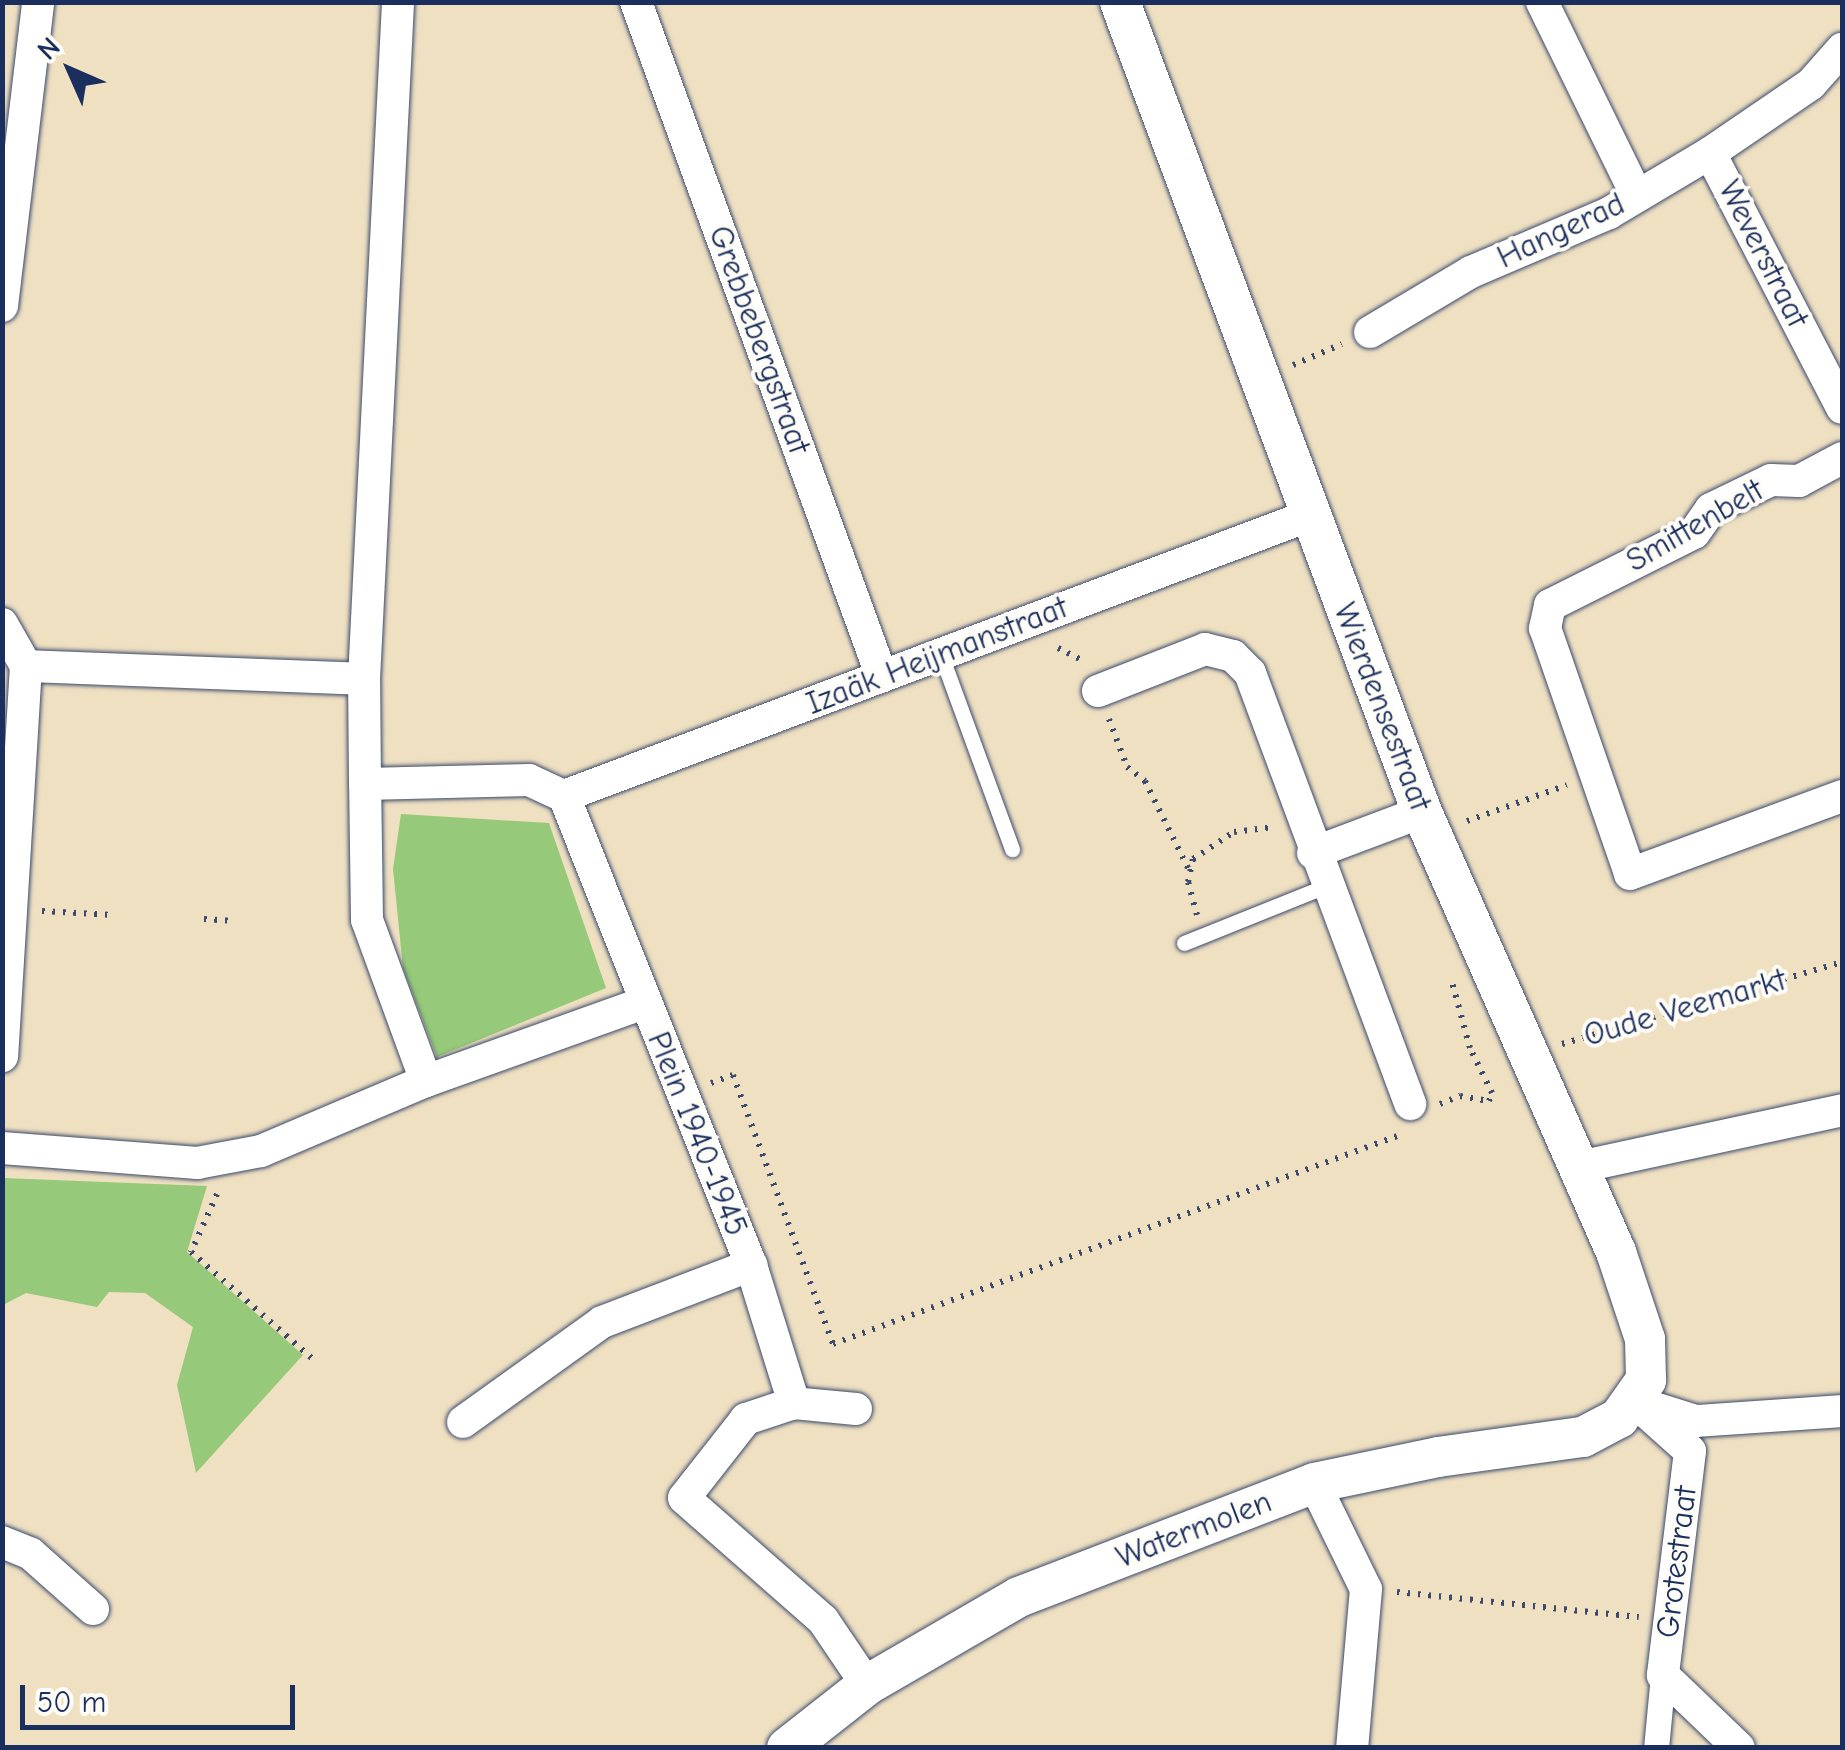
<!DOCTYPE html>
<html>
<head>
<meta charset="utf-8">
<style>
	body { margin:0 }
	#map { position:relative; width:1845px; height:1750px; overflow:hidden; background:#efe0c2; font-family:"Comic Neue",sans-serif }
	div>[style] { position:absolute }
	.green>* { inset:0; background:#96c979 }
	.path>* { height:6px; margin-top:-3px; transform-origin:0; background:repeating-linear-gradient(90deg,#3b4a6d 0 2.5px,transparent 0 10.5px) }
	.roads { filter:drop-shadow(0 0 2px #3b4a6d) drop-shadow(0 0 2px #3b4a6d) }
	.service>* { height:15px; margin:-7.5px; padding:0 7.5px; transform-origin:7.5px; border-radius:7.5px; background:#fff }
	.pedestrian>* { height:25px; margin:-12.5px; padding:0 12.5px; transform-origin:12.5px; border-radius:12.5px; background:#fff }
	.minor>* { height:32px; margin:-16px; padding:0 16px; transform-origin:16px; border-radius:16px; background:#fff }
	.tertiary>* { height:40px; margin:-20px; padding:0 20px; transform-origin:20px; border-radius:20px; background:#fff }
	span { translate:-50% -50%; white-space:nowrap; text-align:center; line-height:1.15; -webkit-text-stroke:8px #fdfcf7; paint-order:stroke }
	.street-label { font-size:32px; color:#1b2f5e }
	.frame { position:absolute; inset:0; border:5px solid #1b2f5e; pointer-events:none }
	.north { position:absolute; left:20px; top:20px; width:100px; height:100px; -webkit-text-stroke:8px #fdfcf7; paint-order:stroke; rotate:315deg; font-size:28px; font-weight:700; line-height:40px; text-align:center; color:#1b2f5e }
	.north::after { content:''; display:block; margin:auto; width:35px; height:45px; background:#1b2f5e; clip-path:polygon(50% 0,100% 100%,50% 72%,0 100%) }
	.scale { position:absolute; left:20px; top:1685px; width:275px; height:45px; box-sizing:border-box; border:5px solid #1b2f5e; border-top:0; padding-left:12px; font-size:30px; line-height:35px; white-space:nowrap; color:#1b2f5e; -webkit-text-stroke:8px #fdfcf7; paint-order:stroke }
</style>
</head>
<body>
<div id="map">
	<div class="green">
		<div style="clip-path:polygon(401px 814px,549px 823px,606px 988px,437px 1057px,403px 968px,393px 869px)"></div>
		<div style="clip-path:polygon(3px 1178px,207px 1186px,187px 1252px,303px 1355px,196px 1473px,177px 1385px,193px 1327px,145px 1293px,109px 1292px,97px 1307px,26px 1293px,3px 1305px)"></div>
	</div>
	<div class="path">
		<div style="left:1293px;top:365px;width:53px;rotate:-23.2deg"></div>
		<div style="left:1058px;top:648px;width:30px;rotate:27deg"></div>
		<div style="left:1109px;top:719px;width:51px;rotate:69.4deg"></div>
		<div style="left:1127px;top:767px;width:23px;rotate:38deg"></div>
		<div style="left:1145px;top:781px;width:99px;rotate:63.7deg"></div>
		<div style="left:1467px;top:821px;width:106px;rotate:-19.8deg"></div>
		<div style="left:42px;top:911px;width:71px;rotate:3.2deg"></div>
		<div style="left:1197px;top:915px;width:34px;rotate:-105deg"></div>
		<div style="left:1188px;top:882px;width:24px;rotate:-78deg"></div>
		<div style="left:1193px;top:859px;width:49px;rotate:-33.4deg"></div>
		<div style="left:1234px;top:832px;width:39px;rotate:-7deg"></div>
		<div style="left:204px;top:919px;width:30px;rotate:4deg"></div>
		<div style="left:1562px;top:1044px;width:292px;rotate:-16.3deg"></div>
		<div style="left:711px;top:1083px;width:23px;rotate:-20deg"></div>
		<div style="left:733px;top:1075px;width:287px;rotate:69.6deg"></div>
		<div style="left:833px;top:1344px;width:601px;rotate:-20.24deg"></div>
		<div style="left:1440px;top:1104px;width:22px;rotate:-22deg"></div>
		<div style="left:1460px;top:1096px;width:29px;rotate:10deg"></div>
		<div style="left:1489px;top:1101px;width:9px;rotate:-69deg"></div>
		<div style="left:1492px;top:1093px;width:50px;rotate:-116.1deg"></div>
		<div style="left:1470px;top:1048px;width:68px;rotate:-105.3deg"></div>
		<div style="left:217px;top:1194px;width:64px;rotate:114.1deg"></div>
		<div style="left:191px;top:1252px;width:164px;rotate:41.3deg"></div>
		<div style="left:1397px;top:1592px;width:243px;rotate:5.9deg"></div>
	</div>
	<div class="roads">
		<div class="service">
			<div style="left:941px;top:655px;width:207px;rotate:69.9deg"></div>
			<div style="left:1184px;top:943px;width:153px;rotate:-21.9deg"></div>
		</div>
		<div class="pedestrian">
			<div style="left:1656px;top:1748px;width:73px;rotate:-84.5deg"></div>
		</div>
		<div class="minor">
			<div style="left:636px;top:2px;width:718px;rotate:69.98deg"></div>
			<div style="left:1542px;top:2px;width:216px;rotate:63.9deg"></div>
			<div style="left:1710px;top:153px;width:287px;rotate:62.6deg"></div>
			<div style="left:2px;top:306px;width:306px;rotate:-83.2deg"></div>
			<div style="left:1370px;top:332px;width:117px;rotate:-30.7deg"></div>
			<div style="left:1471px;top:272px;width:150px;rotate:-23.1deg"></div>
			<div style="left:1609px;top:213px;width:117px;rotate:-30.7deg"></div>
			<div style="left:1710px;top:153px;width:122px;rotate:-34.3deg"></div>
			<div style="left:1811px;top:84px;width:47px;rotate:-48.5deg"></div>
			<div style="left:1842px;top:458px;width:49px;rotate:151.9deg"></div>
			<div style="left:1799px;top:481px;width:28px;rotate:-178deg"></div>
			<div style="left:1771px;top:480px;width:67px;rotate:154.2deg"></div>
			<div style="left:1711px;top:509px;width:29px;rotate:125deg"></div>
			<div style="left:1694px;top:533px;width:161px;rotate:153.4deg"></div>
			<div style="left:1550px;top:605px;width:24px;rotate:102deg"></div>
			<div style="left:1545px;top:628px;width:260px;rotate:70.9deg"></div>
			<div style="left:1630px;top:874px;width:226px;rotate:-20.2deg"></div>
			<div style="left:2px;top:624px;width:48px;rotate:60.3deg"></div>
			<div style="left:26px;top:666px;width:391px;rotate:93.5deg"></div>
			<div style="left:26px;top:666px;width:338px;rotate:2.2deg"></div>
			<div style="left:1098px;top:691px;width:115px;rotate:-21.4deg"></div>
			<div style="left:1205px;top:649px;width:29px;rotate:14deg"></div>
			<div style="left:1233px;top:656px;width:24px;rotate:45deg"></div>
			<div style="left:1250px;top:673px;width:460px;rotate:69.6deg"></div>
			<div style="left:365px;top:784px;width:105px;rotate:-90.5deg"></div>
			<div style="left:364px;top:679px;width:678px;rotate:-87.12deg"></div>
			<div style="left:564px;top:796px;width:795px;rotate:-20.62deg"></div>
			<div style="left:1313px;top:853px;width:116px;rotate:-20.6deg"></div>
			<div style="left:426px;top:1081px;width:171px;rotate:-110.1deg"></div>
			<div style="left:367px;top:920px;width:136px;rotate:-90.8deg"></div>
			<div style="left:365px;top:784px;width:164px;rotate:-1.4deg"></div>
			<div style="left:529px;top:780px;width:38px;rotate:25deg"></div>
			<div style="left:564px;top:796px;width:505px;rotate:68.26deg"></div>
			<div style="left:751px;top:1265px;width:145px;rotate:72.7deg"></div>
			<div style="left:2px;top:1148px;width:196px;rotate:4.4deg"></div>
			<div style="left:197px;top:1163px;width:65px;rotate:-10.6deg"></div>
			<div style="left:261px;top:1151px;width:179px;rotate:-23deg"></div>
			<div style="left:426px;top:1081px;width:232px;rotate:-19.7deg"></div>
			<div style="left:1579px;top:1167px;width:269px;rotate:-12.2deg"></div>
			<div style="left:1634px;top:1401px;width:75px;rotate:41.8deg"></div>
			<div style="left:1690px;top:1451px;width:226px;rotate:96.9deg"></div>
			<div style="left:1663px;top:1675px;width:105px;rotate:43.8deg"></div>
			<div style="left:1648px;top:1406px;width:50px;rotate:17.4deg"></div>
			<div style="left:1696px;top:1421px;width:146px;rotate:-3.9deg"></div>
			<div style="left:856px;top:1409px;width:62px;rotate:-174.5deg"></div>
			<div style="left:794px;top:1403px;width:51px;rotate:161.6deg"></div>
			<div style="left:746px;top:1419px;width:100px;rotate:128.1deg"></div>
			<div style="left:684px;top:1498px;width:185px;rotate:41.3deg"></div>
			<div style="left:823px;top:1620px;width:78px;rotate:55.9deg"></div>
			<div style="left:463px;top:1422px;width:171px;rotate:-35.7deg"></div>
			<div style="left:602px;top:1322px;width:160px;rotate:-20.9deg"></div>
			<div style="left:1314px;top:1483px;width:118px;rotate:63.9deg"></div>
			<div style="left:1366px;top:1589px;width:160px;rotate:95deg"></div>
			<div style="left:2px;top:1542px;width:31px;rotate:22deg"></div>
			<div style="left:31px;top:1554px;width:83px;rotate:41.6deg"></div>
		</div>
		<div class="tertiary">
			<div style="left:787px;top:1748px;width:102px;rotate:-38.2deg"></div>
			<div style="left:867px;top:1685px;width:176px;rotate:-30.1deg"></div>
			<div style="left:1019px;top:1597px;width:316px;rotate:-21.1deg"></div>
			<div style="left:1314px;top:1483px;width:127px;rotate:-11.8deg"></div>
			<div style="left:1438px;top:1457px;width:146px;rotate:-7.9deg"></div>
			<div style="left:1583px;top:1437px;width:41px;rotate:-27.8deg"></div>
			<div style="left:1619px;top:1418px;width:47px;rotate:-54.6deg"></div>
			<div style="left:1646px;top:1380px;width:41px;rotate:-91.4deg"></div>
			<div style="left:1645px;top:1339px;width:92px;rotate:-108.4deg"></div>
			<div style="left:1616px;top:1252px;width:481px;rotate:-113.8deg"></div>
			<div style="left:1422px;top:812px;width:864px;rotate:-110.45deg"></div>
		</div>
	</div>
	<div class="street-label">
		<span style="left:1561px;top:231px;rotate:-25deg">Hangerad</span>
		<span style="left:1763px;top:254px;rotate:63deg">Weverstraat</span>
		<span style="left:759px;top:340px;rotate:70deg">Grebbebergstraat</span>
		<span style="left:1695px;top:526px;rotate:-30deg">Smittenbelt</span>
		<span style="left:937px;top:656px;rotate:-21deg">Izaäk Heijmanstraat</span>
		<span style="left:1382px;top:707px;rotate:69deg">Wierdensestraat</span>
		<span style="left:1685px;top:1008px;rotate:-16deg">Oude Veemarkt</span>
		<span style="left:697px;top:1134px;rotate:68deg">Plein 1940-1945</span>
		<span style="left:1194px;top:1530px;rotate:-21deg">Watermolen</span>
		<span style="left:1677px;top:1562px;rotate:-83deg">Grotestraat</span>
	</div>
	<div class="frame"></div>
	<div class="north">N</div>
	<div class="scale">50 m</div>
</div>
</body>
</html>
